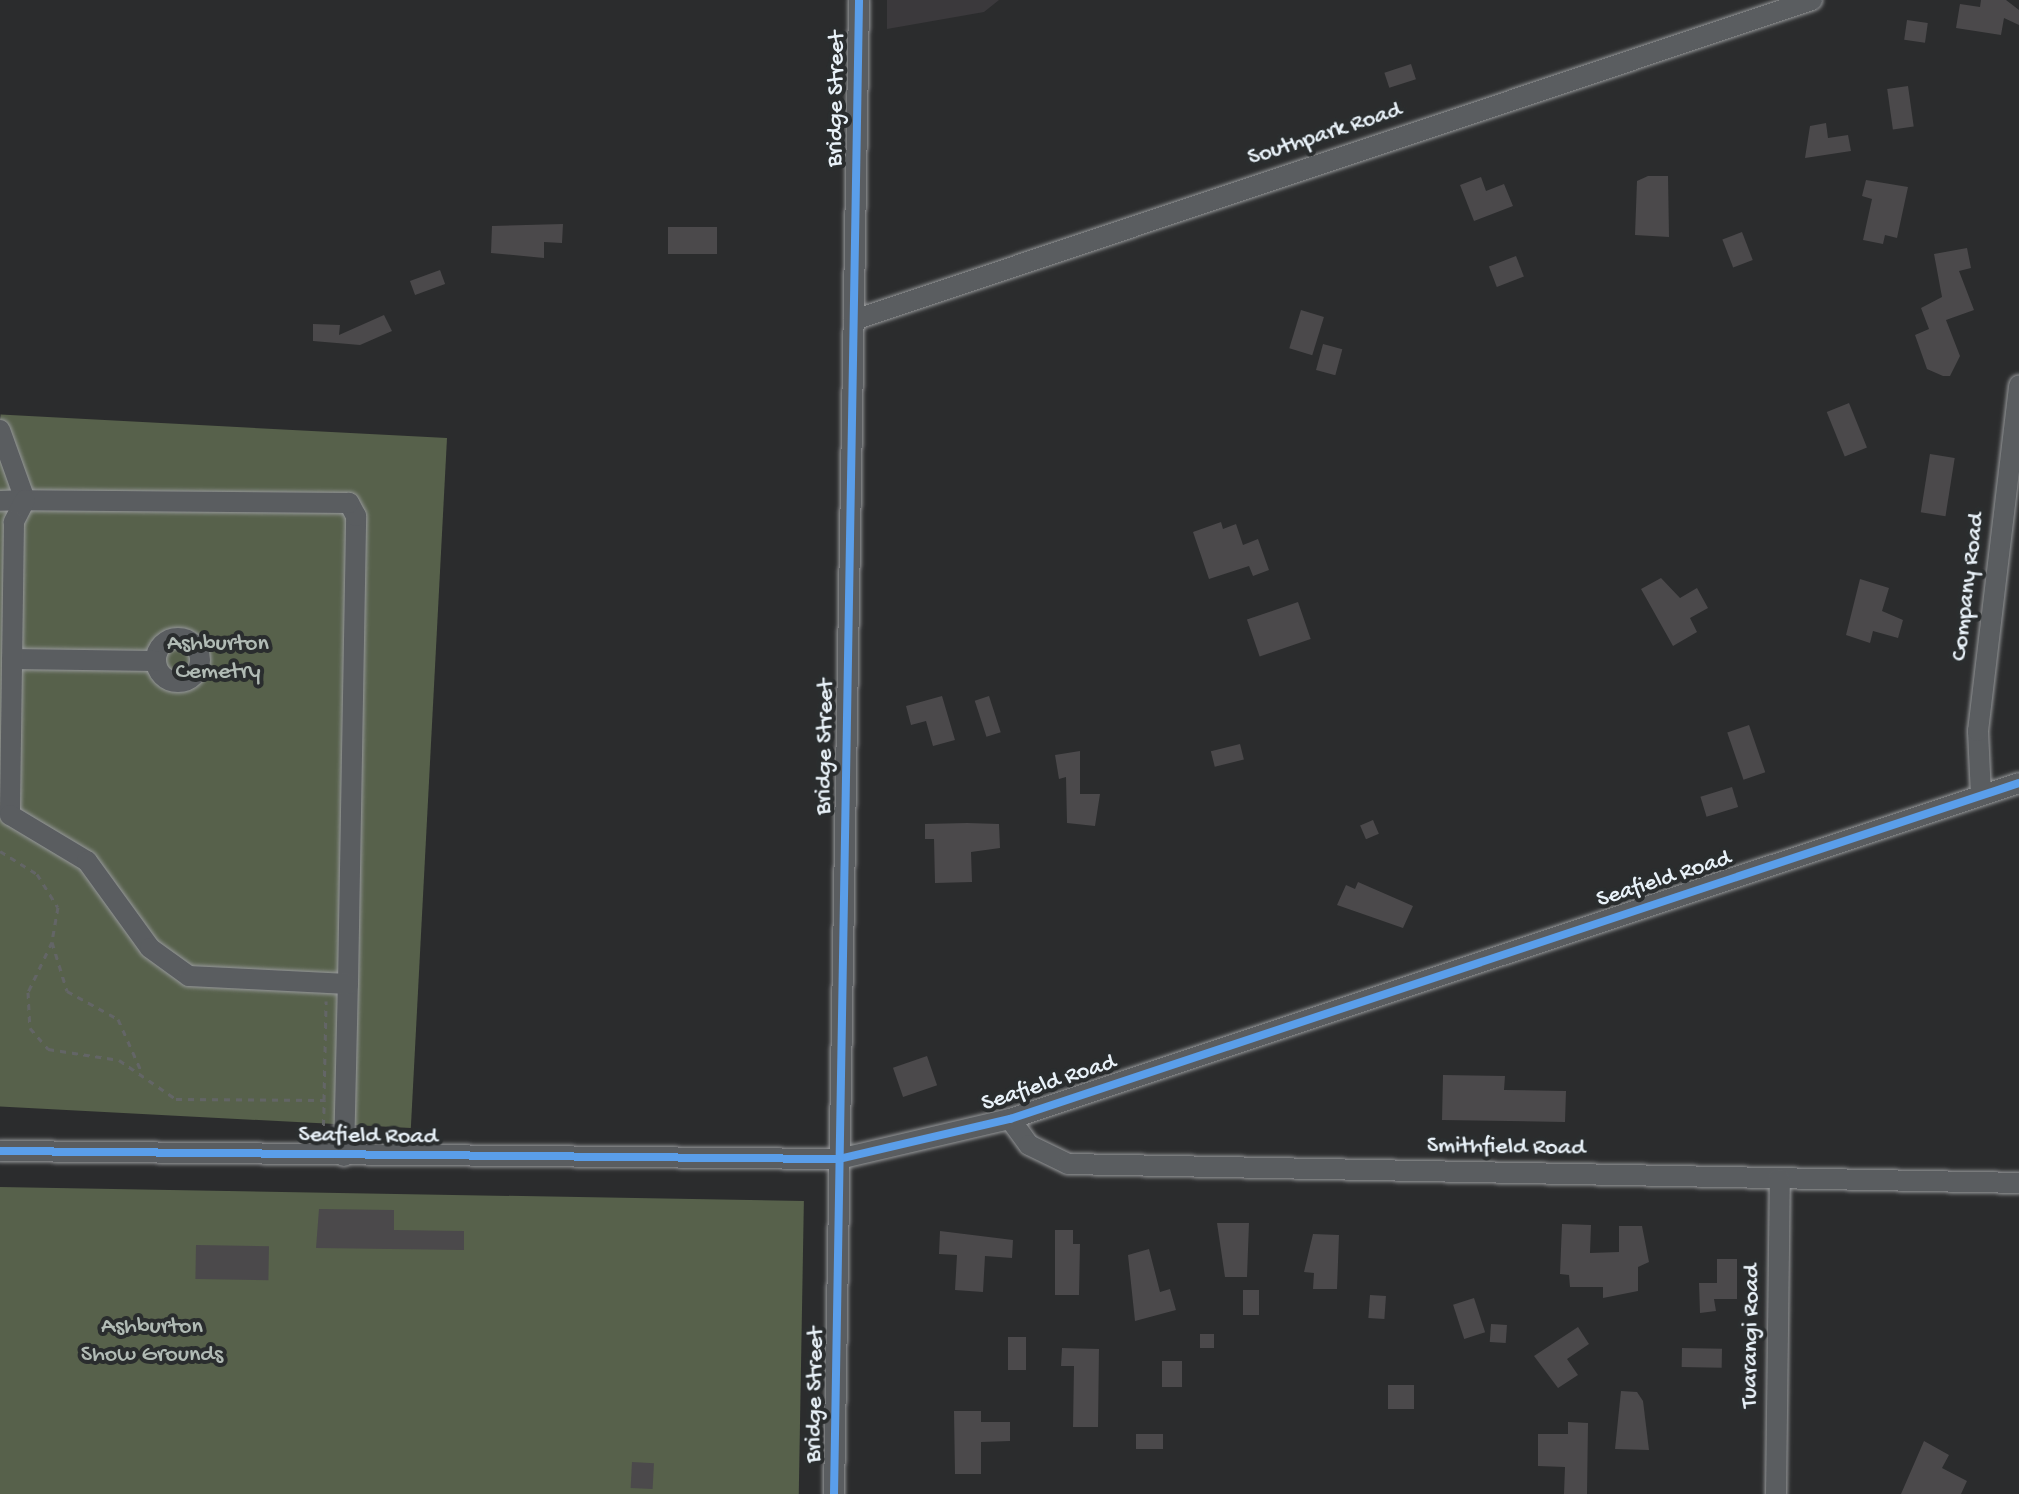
<!DOCTYPE html>
<html>
<head>
<meta charset="utf-8">
<style>
	body { margin:0 }
	#map { position:relative; width:2019px; height:1494px; overflow:hidden; background:#2b2c2d; font-family:"Gochi Hand",sans-serif }
	div>[style] { position:absolute }
	.built>* { inset:0; background:#3b393c }
	.green>* { inset:0; background:#57614b; transform-origin:0 0 }
	.building>* { inset:0; background:#4b494b; transform-origin:0 0 }
	.path>* { height:3px; margin-top:-1.5px; transform-origin:0; background:repeating-linear-gradient(90deg,#636566 0 6px,transparent 0 12px) }
	.roads { filter:drop-shadow(0 0 2px #96989a) drop-shadow(0 0 2px #96989a) }
	.minor>* { height:20px; margin:-10px; padding:0 10px; transform-origin:10px; border-radius:10px; background:#5a5d60 }
	.minor>.ring { margin:-10px; padding:0; box-sizing:content-box; background:none; border:20px solid #5a5d60; border-radius:50% }
	.cycleway>* { height:8px; margin:-4px; padding:0 4px; transform-origin:4px; border-radius:4px; background:#5a9eea }
	span { translate:-50% -50%; white-space:nowrap; text-align:center; line-height:1.15; -webkit-text-stroke:8px #2a2d2e; paint-order:stroke }
	.street-label { font-size:24px; color:#e8f1f8 }
	.park-label { font-size:24px; color:#b1bbb5 }
</style>
</head>
<body>
<div id="map">
	<div class="built">
		<div style="clip-path:polygon(887px 0,999px 0,984px 12px,887px 29px)"></div>
	</div>
	<div class="green">
		<div style="left:447px;top:438px;width:691px;height:447px;rotate:93deg"></div>
		<div style="left:0;top:1187px;width:804px;height:307px;rotate:1deg"></div>
	</div>
	<div class="building">
		<div style="clip-path:polygon(1981px 0,2006px 0,2019px 10px,2019px 25px,2004px 18px,2001px 35px,1956px 28px,1960px 4px,1980px 7px)"></div>
		<div style="left:1907px;top:20px;width:21px;height:20px;rotate:8deg"></div>
		<div style="left:1411px;top:64px;width:16px;height:28px;rotate:72deg"></div>
		<div style="left:1908px;top:86px;width:41px;height:21px;rotate:82deg"></div>
		<div style="clip-path:polygon(1826px 123px,1828px 138px,1848px 135px,1851px 151px,1805px 158px,1810px 126px)"></div>
		<div style="clip-path:polygon(1648px 176px,1668px 176px,1669px 237px,1635px 235px,1637px 181px)"></div>
		<div style="clip-path:polygon(1481px 177px,1486px 191px,1504px 184px,1513px 206px,1474px 221px,1460px 185px)"></div>
		<div style="clip-path:polygon(1866px 180px,1908px 187px,1897px 238px,1885px 235px,1883px 244px,1863px 240px,1872px 199px,1862px 196px)"></div>
		<div style="clip-path:polygon(563px 224px,562px 243px,544px 242px,544px 258px,491px 253px,492px 226px)"></div>
		<div style="left:668px;top:227px;width:49px;height:27px"></div>
		<div style="left:1742px;top:232px;width:30px;height:21px;rotate:69deg"></div>
		<div style="clip-path:polygon(1967px 248px,1971px 268px,1959px 271px,1974px 310px,1946px 320px,1960px 356px,1950px 376px,1943px 376px,1927px 369px,1915px 335px,1929px 329px,1921px 308px,1942px 297px,1934px 254px)"></div>
		<div style="left:1516px;top:256px;width:22px;height:29px;rotate:69deg"></div>
		<div style="left:440px;top:270px;width:15px;height:32px;rotate:70deg"></div>
		<div style="left:1301px;top:310px;width:24px;height:40px;rotate:17deg"></div>
		<div style="clip-path:polygon(384px 315px,392px 331px,360px 345px,313px 341px,313px 324px,340px 325px,339px 335px)"></div>
		<div style="left:1323px;top:344px;width:20px;height:27px;rotate:15deg"></div>
		<div style="left:1849px;top:403px;width:48px;height:24px;rotate:68deg"></div>
		<div style="left:1930px;top:454px;width:25px;height:59px;rotate:9deg"></div>
		<div style="clip-path:polygon(1221px 522px,1223px 529px,1236px 524px,1243px 545px,1258px 539px,1269px 570px,1253px 576px,1249px 566px,1209px 579px,1193px 532px)"></div>
		<div style="clip-path:polygon(1661px 578px,1680px 598px,1697px 588px,1708px 608px,1690px 618px,1697px 632px,1673px 646px,1641px 589px)"></div>
		<div style="clip-path:polygon(1860px 579px,1889px 588px,1882px 611px,1903px 620px,1898px 638px,1873px 631px,1870px 643px,1846px 635px)"></div>
		<div style="left:1298px;top:602px;width:39px;height:54px;rotate:71deg"></div>
		<div style="clip-path:polygon(942px 696px,955px 740px,933px 746px,926px 721px,911px 725px,906px 706px)"></div>
		<div style="left:989px;top:696px;width:38px;height:15px;rotate:72deg"></div>
		<div style="left:1749px;top:725px;width:50px;height:23px;rotate:71deg"></div>
		<div style="left:1240px;top:744px;width:16px;height:30px;rotate:76deg"></div>
		<div style="clip-path:polygon(1080px 751px,1080px 794px,1100px 794px,1095px 826px,1067px 823px,1066px 777px,1059px 779px,1055px 755px)"></div>
		<div style="left:1732px;top:787px;width:21px;height:33px;rotate:73deg"></div>
		<div style="left:1373px;top:820px;width:15px;height:14px;rotate:67deg"></div>
		<div style="clip-path:polygon(967px 823px,999px 824px,1000px 848px,971px 852px,972px 882px,935px 883px,934px 839px,925px 839px,925px 824px)"></div>
		<div style="clip-path:polygon(1358px 882px,1413px 906px,1403px 928px,1337px 905px,1346px 885px,1355px 889px)"></div>
		<div style="left:927px;top:1056px;width:31px;height:36px;rotate:71deg"></div>
		<div style="clip-path:polygon(1443px 1075px,1505px 1076px,1504px 1090px,1566px 1091px,1565px 1122px,1442px 1120px)"></div>
		<div style="clip-path:polygon(319px 1209px,394px 1210px,394px 1230px,464px 1231px,464px 1250px,316px 1248px)"></div>
		<div style="clip-path:polygon(1217px 1223px,1249px 1223px,1247px 1277px,1225px 1277px)"></div>
		<div style="clip-path:polygon(1562px 1224px,1591px 1225px,1590px 1253px,1619px 1252px,1619px 1226px,1642px 1226px,1649px 1262px,1638px 1267px,1638px 1291px,1603px 1298px,1603px 1287px,1570px 1287px,1569px 1275px,1560px 1274px)"></div>
		<div style="clip-path:polygon(1055px 1230px,1073px 1230px,1073px 1244px,1080px 1244px,1079px 1295px,1055px 1295px)"></div>
		<div style="clip-path:polygon(940px 1231px,1013px 1240px,1012px 1258px,985px 1256px,983px 1292px,955px 1290px,957px 1255px,939px 1254px)"></div>
		<div style="clip-path:polygon(1313px 1234px,1339px 1235px,1337px 1289px,1313px 1289px,1314px 1273px,1304px 1272px)"></div>
		<div style="left:196px;top:1245px;width:73px;height:34px;rotate:1deg"></div>
		<div style="clip-path:polygon(1149px 1249px,1160px 1292px,1170px 1289px,1176px 1310px,1135px 1321px,1128px 1255px)"></div>
		<div style="clip-path:polygon(1717px 1259px,1737px 1259px,1737px 1299px,1714px 1299px,1716px 1311px,1700px 1313px,1699px 1283px,1717px 1283px)"></div>
		<div style="left:1243px;top:1290px;width:16px;height:25px"></div>
		<div style="left:1370px;top:1295px;width:16px;height:23px;rotate:4deg"></div>
		<div style="left:1474px;top:1298px;width:36px;height:22px;rotate:72deg"></div>
		<div style="left:1491px;top:1324px;width:16px;height:18px;rotate:4deg"></div>
		<div style="clip-path:polygon(1578px 1327px,1589px 1344px,1567px 1359px,1578px 1375px,1558px 1388px,1534px 1356px)"></div>
		<div style="left:1200px;top:1334px;width:14px;height:14px"></div>
		<div style="left:1008px;top:1337px;width:18px;height:33px"></div>
		<div style="clip-path:polygon(1062px 1348px,1099px 1349px,1098px 1427px,1073px 1427px,1074px 1366px,1061px 1366px)"></div>
		<div style="left:1682px;top:1348px;width:40px;height:19px;rotate:1deg"></div>
		<div style="left:1162px;top:1361px;width:20px;height:26px"></div>
		<div style="left:1388px;top:1385px;width:26px;height:24px"></div>
		<div style="clip-path:polygon(1621px 1391px,1637px 1392px,1643px 1401px,1649px 1450px,1615px 1449px)"></div>
		<div style="clip-path:polygon(954px 1411px,981px 1411px,981px 1422px,1010px 1422px,1010px 1441px,981px 1442px,981px 1474px,955px 1474px)"></div>
		<div style="clip-path:polygon(1568px 1422px,1588px 1423px,1587px 1494px,1564px 1494px,1565px 1467px,1538px 1466px,1538px 1434px,1568px 1434px)"></div>
		<div style="left:1136px;top:1434px;width:27px;height:15px"></div>
		<div style="clip-path:polygon(1924px 1441px,1949px 1455px,1942px 1468px,1967px 1481px,1961px 1494px,1901px 1494px)"></div>
		<div style="left:632px;top:1462px;width:22px;height:26px;rotate:3deg"></div>
	</div>
	<div class="path">
		<div style="left:0;top:851px;width:44px;rotate:31.9deg"></div>
		<div style="left:37px;top:874px;width:39px;rotate:58deg"></div>
		<div style="left:58px;top:907px;width:36px;rotate:100deg"></div>
		<div style="left:52px;top:942px;width:55px;rotate:115.6deg"></div>
		<div style="left:28px;top:992px;width:36px;rotate:87deg"></div>
		<div style="left:30px;top:1028px;width:28px;rotate:49deg"></div>
		<div style="left:48px;top:1049px;width:72px;rotate:8.8deg"></div>
		<div style="left:119px;top:1060px;width:69px;rotate:34.4deg"></div>
		<div style="left:176px;top:1099px;width:148px;rotate:0.4deg"></div>
		<div style="left:324px;top:1100px;width:99px;rotate:-88.8deg"></div>
		<div style="left:52px;top:942px;width:51px;rotate:73deg"></div>
		<div style="left:67px;top:991px;width:58px;rotate:28.8deg"></div>
		<div style="left:118px;top:1019px;width:59px;rotate:66deg"></div>
		<div style="left:323px;top:1137px;width:37px;rotate:-88deg"></div>
	</div>
	<div class="roads">
		<div class="minor">
			<div style="left:854px;top:320px;width:1010px;rotate:-18.47deg"></div>
			<div style="left:0;top:430px;width:74px;rotate:70.3deg"></div>
			<div style="left:25px;top:500px;width:25px;rotate:178deg"></div>
			<div class="ring" style="left:156px;top:638px;width:24px;height:24px"></div>
			<div style="left:12px;top:659px;width:143px;rotate:0.8deg"></div>
			<div style="left:1981px;top:795px;width:64px;rotate:-92.7deg"></div>
			<div style="left:1978px;top:731px;width:348px;rotate:-83.2deg"></div>
			<div style="left:1010px;top:1119px;width:32px;rotate:54deg"></div>
			<div style="left:1029px;top:1145px;width:43px;rotate:26deg"></div>
			<div style="left:1068px;top:1164px;width:951px;rotate:1.14deg"></div>
			<div style="left:0;top:1151px;width:839px;rotate:0.55deg"></div>
			<div style="left:839px;top:1159px;width:176px;rotate:-13.2deg"></div>
			<div style="left:1010px;top:1119px;width:1063px;rotate:-18.42deg"></div>
			<div style="left:344px;top:1156px;width:172px;rotate:-88.7deg"></div>
			<div style="left:348px;top:984px;width:468px;rotate:-89deg"></div>
			<div style="left:356px;top:516px;width:15px;rotate:-118deg"></div>
			<div style="left:349px;top:503px;width:324px;rotate:-179.5deg"></div>
			<div style="left:25px;top:500px;width:25px;rotate:117deg"></div>
			<div style="left:14px;top:522px;width:293px;rotate:90.8deg"></div>
			<div style="left:10px;top:815px;width:90px;rotate:30.9deg"></div>
			<div style="left:87px;top:861px;width:107px;rotate:54.1deg"></div>
			<div style="left:150px;top:948px;width:48px;rotate:35.7deg"></div>
			<div style="left:189px;top:976px;width:159px;rotate:2.9deg"></div>
			<div style="left:834px;top:1494px;width:1494px;rotate:-89.04deg"></div>
			<div style="left:1776px;top:1494px;width:315px;rotate:-89.3deg"></div>
		</div>
	</div>
	<div class="cycleway">
		<div style="left:0;top:1151px;width:839px;rotate:0.55deg"></div>
		<div style="left:839px;top:1159px;width:176px;rotate:-13.2deg"></div>
		<div style="left:1010px;top:1119px;width:1063px;rotate:-18.42deg"></div>
		<div style="left:834px;top:1494px;width:1494px;rotate:-89.04deg"></div>
	</div>
	<div class="street-label">
		<span style="left:837px;top:99px;rotate:-89deg">Bridge Street</span>
		<span style="left:1325px;top:135px;rotate:-18deg">Southpark Road</span>
		<span style="left:1969px;top:587px;rotate:-83deg">Company Road</span>
		<span style="left:826px;top:747px;rotate:-89deg">Bridge Street</span>
		<span style="left:1664px;top:880px;rotate:-18deg">Seafield Road</span>
		<span style="left:1049px;top:1084px;rotate:-18deg">Seafield Road</span>
		<span style="left:368px;top:1137px;rotate:1deg">Seafield Road</span>
		<span style="left:1506px;top:1148px;rotate:1deg">Smithfield Road</span>
		<span style="left:1752px;top:1336px;rotate:-89deg">Tuarangi Road</span>
		<span style="left:816px;top:1395px;rotate:-89deg">Bridge Street</span>
	</div>
	<div class="park-label">
		<span style="left:218px;top:659px">Ashburton<br>Cemetry</span>
		<span style="left:152px;top:1342px">Ashburton<br>Show Grounds</span>
	</div>
</div>
</body>
</html>
